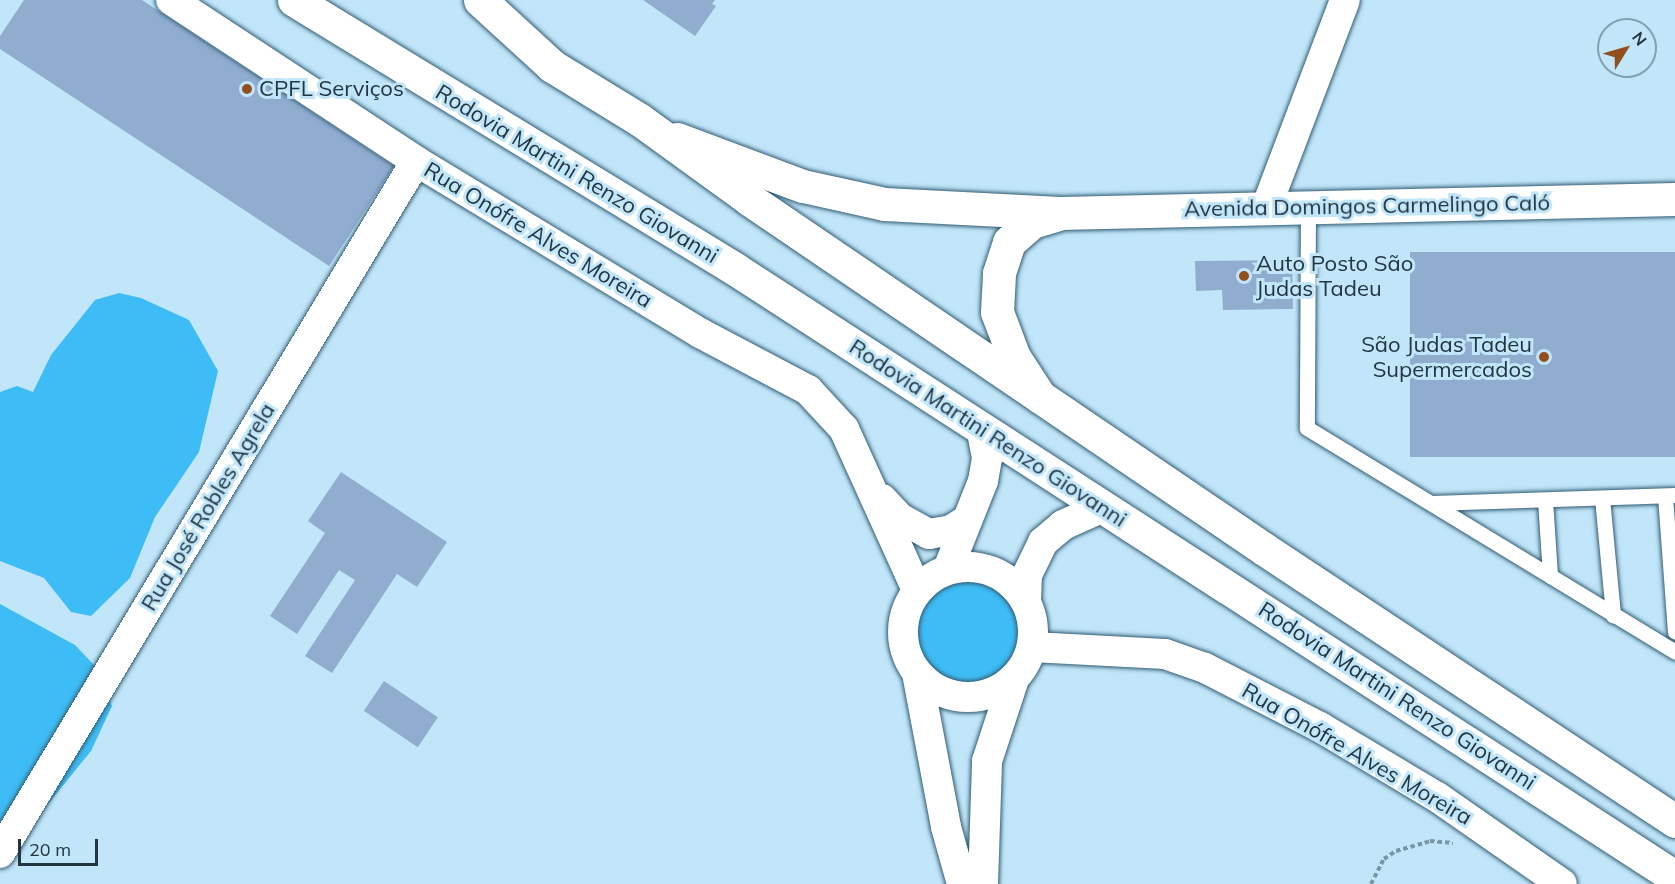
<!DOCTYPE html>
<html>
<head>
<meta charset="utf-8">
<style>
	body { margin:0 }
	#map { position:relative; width:1675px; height:884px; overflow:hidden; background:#c1e6fa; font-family:Mulish,sans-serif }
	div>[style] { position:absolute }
	.green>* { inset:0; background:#3ebcf5 }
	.round { border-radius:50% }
	.building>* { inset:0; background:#90add0; transform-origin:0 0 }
	.path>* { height:4px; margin-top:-2px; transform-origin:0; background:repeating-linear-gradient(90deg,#7996a5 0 4.5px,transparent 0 7.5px) }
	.roads { filter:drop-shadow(0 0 2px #325c73) drop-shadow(0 0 2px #325c73) }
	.service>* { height:15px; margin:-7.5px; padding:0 7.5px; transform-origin:7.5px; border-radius:7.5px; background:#fff }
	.minor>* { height:30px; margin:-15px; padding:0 15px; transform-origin:15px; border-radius:15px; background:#fff }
	.minor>.ring { margin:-15px; padding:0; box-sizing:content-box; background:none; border:30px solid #fff; border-radius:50% }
	.tertiary>* { height:33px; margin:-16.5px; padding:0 16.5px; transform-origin:16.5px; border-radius:16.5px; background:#fff }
	.primary>* { height:33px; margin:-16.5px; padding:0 16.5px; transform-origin:16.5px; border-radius:16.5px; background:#fff }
	.dots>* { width:16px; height:16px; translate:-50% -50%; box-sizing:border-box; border:3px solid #c1e6fa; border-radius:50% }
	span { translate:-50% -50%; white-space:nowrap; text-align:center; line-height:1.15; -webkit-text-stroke:6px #c1e6fa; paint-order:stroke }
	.poi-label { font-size:22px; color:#233640 }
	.left { translate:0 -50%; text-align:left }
	.right { translate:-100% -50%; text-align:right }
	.street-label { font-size:22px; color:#233640 }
	.north { position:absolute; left:1597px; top:18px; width:60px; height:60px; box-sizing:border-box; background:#c1e6fa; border:2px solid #82a0b0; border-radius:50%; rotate:53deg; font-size:16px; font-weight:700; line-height:24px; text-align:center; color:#233640 }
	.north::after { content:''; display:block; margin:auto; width:21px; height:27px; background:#914e1e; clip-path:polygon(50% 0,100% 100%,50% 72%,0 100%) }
	.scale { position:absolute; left:18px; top:839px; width:80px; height:27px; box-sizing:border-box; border:3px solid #233640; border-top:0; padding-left:8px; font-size:18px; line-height:21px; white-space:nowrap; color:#233640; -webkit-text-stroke:4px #c1e6fa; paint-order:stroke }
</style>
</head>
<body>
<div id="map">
	<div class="green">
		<div style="clip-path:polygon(119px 293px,141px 298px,189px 320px,218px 371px,199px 452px,155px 517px,130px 578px,91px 616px,71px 612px,44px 578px,0 561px,0 392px,17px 386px,33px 392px,51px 355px,95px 300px)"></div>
		<div class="round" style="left:913px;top:577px;width:110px;height:110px"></div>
		<div style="clip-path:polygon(0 604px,75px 645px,95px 666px,112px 706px,91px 751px,0 863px)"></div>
	</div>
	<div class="building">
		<div style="clip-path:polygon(24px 0,142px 0,394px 166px,329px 266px,0 49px,0 36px)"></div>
		<div style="clip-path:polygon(643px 0,715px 0,712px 4px,716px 6px,695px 36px)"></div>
		<div style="left:1675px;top:252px;width:205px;height:265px;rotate:90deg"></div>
		<div style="clip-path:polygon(1292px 260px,1293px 309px,1223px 310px,1222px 290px,1196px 291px,1195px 261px)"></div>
		<div style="clip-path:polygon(341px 472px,447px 542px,417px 587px,397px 574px,332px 673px,305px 656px,355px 580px,339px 570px,297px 634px,270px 616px,325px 533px,308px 521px)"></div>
		<div style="left:384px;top:681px;width:65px;height:36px;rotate:34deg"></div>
	</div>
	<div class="path">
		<div style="left:894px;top:605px;width:43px;rotate:91.3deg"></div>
		<div style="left:893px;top:648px;width:9px;rotate:63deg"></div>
		<div style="left:1371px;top:884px;width:28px;rotate:-63deg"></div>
		<div style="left:1384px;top:859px;width:14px;rotate:-34deg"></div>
		<div style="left:1396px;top:851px;width:35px;rotate:-16deg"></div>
		<div style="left:1430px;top:841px;width:23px;rotate:5deg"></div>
	</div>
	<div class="roads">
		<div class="service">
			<div style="left:1308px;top:207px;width:221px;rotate:90.3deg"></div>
			<div style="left:1307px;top:428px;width:431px;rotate:31.3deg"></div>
			<div style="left:1665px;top:496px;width:136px;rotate:85.8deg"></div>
			<div style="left:1602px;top:498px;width:118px;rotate:84.6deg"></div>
			<div style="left:1545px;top:500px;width:76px;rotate:86.2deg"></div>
			<div style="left:1432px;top:503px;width:243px;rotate:-1.9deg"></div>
		</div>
		<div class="minor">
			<div style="left:171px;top:0;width:293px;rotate:33.3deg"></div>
			<div style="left:416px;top:161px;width:332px;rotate:31.2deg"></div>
			<div style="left:700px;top:333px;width:122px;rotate:27.8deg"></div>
			<div style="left:808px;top:390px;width:53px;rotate:47.3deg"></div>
			<div style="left:844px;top:429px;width:177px;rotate:65.6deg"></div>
			<div style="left:1266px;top:208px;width:222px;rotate:-69.2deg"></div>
			<div style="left:882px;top:499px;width:26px;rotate:47deg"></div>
			<div style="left:900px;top:518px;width:33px;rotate:29deg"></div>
			<div style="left:929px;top:534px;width:22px;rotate:-10deg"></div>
			<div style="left:951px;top:530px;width:19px;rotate:-32deg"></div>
			<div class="ring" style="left:903px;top:567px;width:100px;height:100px"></div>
			<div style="left:948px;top:569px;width:95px;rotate:-68.3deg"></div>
			<div style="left:983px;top:481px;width:23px;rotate:-80deg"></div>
			<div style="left:987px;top:458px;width:31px;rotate:-101deg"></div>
			<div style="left:1026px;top:602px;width:27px;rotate:-88deg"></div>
			<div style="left:1027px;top:575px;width:37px;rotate:-64deg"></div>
			<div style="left:1043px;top:542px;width:26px;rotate:-40deg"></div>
			<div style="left:1063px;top:525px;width:44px;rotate:-24.2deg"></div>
			<div style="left:1032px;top:647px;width:133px;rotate:3deg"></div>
			<div style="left:1165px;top:654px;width:42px;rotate:19.3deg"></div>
			<div style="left:1205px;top:668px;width:129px;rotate:27.2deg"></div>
			<div style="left:1320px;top:727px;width:136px;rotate:30.9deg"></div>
			<div style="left:1437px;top:797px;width:152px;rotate:34.8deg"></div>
			<div style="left:917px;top:673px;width:157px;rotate:79.3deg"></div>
			<div style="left:946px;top:827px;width:59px;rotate:74.3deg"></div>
			<div style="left:0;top:853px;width:807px;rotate:-58.99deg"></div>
			<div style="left:983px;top:884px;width:123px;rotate:-88.1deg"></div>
			<div style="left:987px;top:761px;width:86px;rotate:-71.8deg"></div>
		</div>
		<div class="tertiary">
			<div style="left:677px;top:139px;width:134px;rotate:20.5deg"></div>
			<div style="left:803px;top:186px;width:83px;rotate:12.5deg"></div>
			<div style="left:884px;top:204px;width:176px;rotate:2.9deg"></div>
			<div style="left:1060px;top:213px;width:615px;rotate:-1.3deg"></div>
			<div style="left:1040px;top:397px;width:48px;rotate:-123deg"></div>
			<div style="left:1014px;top:357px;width:48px;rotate:-110.7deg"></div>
			<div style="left:997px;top:312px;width:39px;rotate:-87deg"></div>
			<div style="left:999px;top:273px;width:33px;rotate:-72deg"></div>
			<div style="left:1009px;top:242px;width:30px;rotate:-41deg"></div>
			<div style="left:1032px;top:222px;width:27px;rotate:-17deg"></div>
		</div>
		<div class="primary">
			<div style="left:294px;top:0;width:517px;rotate:31.38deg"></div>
			<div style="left:735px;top:269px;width:1119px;rotate:32.9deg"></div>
			<div style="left:480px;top:0;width:98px;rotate:42.5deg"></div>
			<div style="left:552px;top:66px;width:103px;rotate:31.5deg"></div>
			<div style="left:640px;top:120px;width:135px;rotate:35.9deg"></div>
			<div style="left:749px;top:199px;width:623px;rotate:34.2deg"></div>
			<div style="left:1264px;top:549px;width:493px;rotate:33.5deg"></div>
		</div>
	</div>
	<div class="dots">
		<div style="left:247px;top:89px;background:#914e1e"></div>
		<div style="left:1244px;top:276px;background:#914e1e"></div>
		<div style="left:1544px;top:357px;background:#914e1e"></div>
	</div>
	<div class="poi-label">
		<span class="left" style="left:259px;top:89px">CPFL Serviços</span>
		<span class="left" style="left:1256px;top:276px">Auto Posto São<br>Judas Tadeu</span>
		<span class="right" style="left:1532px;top:357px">São Judas Tadeu<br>Supermercados</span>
	</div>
	<div class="street-label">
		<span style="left:577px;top:174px;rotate:31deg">Rodovia Martini Renzo Giovanni</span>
		<span style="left:1367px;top:206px;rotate:-1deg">Avenida Domingos Carmelingo Caló</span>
		<span style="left:538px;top:235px;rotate:31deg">Rua Onófre Alves Moreira</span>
		<span style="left:988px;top:433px;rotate:33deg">Rodovia Martini Renzo Giovanni</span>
		<span style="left:208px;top:507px;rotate:-59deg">Rua José Robles Agrela</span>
		<span style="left:1397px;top:696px;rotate:33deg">Rodovia Martini Renzo Giovanni</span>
		<span style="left:1357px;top:754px;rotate:30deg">Rua Onófre Alves Moreira</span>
	</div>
	<div class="north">N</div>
	<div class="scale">20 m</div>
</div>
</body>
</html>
